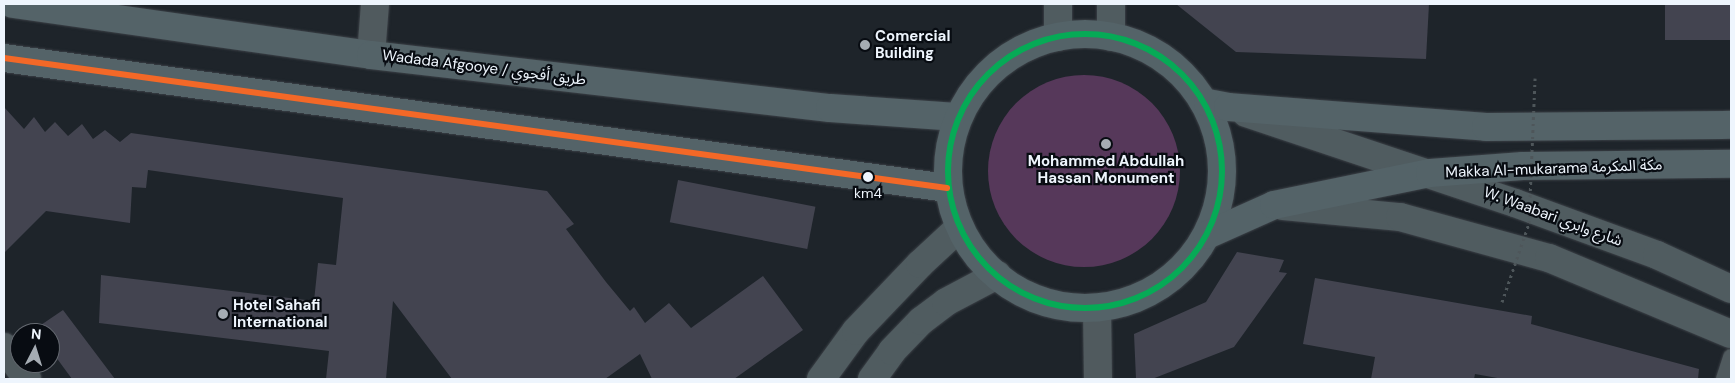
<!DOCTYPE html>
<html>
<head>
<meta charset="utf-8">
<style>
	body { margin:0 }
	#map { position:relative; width:1735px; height:383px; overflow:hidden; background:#1e242a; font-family:"DM Sans","Noto Sans Arabic",sans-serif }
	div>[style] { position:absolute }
	.green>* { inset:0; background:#56385a }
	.round { border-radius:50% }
	.building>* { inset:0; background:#434450; transform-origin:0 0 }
	.roads { filter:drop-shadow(0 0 1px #3c4147) drop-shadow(0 0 1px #3c4147) }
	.service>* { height:16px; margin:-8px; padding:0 8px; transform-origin:8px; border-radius:8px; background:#505a5e }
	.minor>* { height:28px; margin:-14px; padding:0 14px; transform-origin:14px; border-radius:14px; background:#505a5e }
	.secondary>* { height:28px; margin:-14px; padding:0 14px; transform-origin:14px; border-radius:14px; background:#505c60 }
	.trunk>* { height:28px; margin:-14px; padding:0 14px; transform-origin:14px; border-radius:14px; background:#546368 }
	.trunk>.ring { margin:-14px; padding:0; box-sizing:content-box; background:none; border:28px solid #546368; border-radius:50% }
	.path-bridge>* { height:3px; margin-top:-1.5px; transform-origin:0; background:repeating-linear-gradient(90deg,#4e565a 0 2.5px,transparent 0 6.5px) }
	.bus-1>* { height:6px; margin:-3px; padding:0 3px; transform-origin:3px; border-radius:3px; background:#06aa56 }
	.bus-1>.ring { margin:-3px; padding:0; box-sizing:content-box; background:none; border:6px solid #06aa56; border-radius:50% }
	.bus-2>* { height:6px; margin:-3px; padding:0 3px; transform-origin:3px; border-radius:3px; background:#f36827 }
	.dots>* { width:14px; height:14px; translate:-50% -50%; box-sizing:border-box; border:2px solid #080c12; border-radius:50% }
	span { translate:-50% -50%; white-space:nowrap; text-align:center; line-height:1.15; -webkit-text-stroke:4.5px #080c12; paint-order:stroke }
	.bus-label { font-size:14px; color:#eef5fd }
	.poi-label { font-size:15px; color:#eef5fd; font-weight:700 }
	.left { translate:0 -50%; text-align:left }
	.street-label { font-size:15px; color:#eef5fd }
	.frame { position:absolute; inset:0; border:5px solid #eef5fd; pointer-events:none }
	.north { position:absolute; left:10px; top:323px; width:50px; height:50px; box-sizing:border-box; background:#080c12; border:1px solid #646970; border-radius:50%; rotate:5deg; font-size:14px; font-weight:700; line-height:20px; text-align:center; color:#eef5fd }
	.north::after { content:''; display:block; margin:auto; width:18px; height:22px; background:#a5acb3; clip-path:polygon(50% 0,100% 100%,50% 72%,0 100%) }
</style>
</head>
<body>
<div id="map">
	<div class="green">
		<div class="round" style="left:988px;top:75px;width:192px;height:192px"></div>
	</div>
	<div class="building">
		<div style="clip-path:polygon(1176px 4px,1429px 4px,1426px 59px,1236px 52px)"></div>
		<div style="left:1665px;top:4px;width:66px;height:36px"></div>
		<div style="clip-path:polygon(4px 107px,24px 129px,34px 117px,45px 132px,55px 122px,68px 136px,82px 124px,93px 139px,105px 130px,120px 142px,131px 133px,547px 191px,574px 224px,566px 229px,606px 282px,630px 311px,634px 307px,645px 323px,669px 303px,691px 328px,763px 276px,803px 330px,734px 379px,652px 379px,640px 354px,605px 379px,452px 379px,393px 301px,386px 379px,326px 379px,329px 351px,99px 323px,101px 275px,314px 301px,318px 263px,336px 265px,343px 198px,148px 170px,146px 188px,132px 187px,130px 223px,46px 211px,4px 253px)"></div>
		<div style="left:678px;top:180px;width:140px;height:43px;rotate:11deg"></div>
		<div style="clip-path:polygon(1237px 252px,1284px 260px,1279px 272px,1287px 273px,1234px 347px,1152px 379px,1136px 379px,1134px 334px,1206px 302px)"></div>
		<div style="clip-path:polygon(1315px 278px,1532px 316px,1531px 324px,1699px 369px,1698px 379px,1503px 379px,1475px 374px,1474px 379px,1371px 379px,1375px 357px,1303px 344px)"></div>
		<div style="clip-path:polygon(63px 310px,115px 379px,72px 379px,50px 349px,50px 333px,38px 333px,35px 329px)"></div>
	</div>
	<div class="roads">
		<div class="service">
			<div style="left:1724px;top:379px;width:23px;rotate:-72deg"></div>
		</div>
		<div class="minor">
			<div style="left:371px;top:55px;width:51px;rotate:-85.5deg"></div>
			<div style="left:1097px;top:308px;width:71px;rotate:89.2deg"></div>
			<div style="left:4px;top:347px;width:39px;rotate:54deg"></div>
		</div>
		<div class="secondary">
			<div style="left:1058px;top:37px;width:33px;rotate:-90deg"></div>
			<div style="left:1111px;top:37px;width:33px;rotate:-90deg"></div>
			<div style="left:1246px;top:113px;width:284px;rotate:18.5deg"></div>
			<div style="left:1515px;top:203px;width:151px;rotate:20.1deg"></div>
			<div style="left:1657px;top:255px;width:81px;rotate:24.7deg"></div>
			<div style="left:1283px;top:206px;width:118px;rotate:5.4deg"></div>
			<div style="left:1400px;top:217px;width:155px;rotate:15.4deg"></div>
			<div style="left:1549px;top:258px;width:197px;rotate:22.7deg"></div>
			<div style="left:821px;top:379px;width:59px;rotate:-53.9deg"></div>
			<div style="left:856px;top:331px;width:93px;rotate:-46.3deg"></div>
			<div style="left:920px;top:264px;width:54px;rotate:-42.8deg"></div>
			<div style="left:872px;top:379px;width:34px;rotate:-54deg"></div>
			<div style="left:892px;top:351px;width:42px;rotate:-46deg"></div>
			<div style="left:921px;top:321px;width:31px;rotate:-37deg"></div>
			<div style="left:946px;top:302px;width:58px;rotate:-27.9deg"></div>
		</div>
		<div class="trunk">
			<div style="left:13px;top:4px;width:362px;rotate:8.1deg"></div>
			<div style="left:371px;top:55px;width:462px;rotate:6.6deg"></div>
			<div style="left:830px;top:108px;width:127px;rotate:4.1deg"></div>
			<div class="ring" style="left:948px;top:34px;width:246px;height:246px"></div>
			<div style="left:4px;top:58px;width:952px;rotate:7.85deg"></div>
			<div style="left:1208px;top:103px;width:20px;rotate:11deg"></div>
			<div style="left:1228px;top:107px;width:259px;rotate:4.4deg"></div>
			<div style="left:1486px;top:127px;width:245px;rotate:-0.5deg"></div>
			<div style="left:1207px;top:235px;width:73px;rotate:-24.1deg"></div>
			<div style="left:1274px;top:205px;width:159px;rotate:-11.6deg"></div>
			<div style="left:1430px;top:173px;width:93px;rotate:-4.3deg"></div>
			<div style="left:1523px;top:166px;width:208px;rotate:-0.6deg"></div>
		</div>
	</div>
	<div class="path-bridge">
		<div style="left:1502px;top:302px;width:83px;rotate:-71.1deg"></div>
		<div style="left:1529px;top:223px;width:145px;rotate:-87.6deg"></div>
	</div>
	<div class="bus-1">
		<div class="ring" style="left:948px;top:34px;width:268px;height:268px"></div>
	</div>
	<div class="bus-2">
		<div style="left:4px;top:58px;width:952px;rotate:7.85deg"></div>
	</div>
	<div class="dots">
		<div style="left:865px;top:45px;background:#a5acb3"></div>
		<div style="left:1106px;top:144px;background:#a5acb3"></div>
		<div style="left:868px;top:177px;background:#eef5fd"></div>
		<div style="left:223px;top:314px;background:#a5acb3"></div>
	</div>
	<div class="bus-label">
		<span style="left:868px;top:193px">km4</span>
	</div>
	<div class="poi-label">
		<span class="left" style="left:875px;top:45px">Comercial<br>Building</span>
		<span style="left:1106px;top:170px">Mohammed Abdullah<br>Hassan Monument</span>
		<span class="left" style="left:233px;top:314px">Hotel Sahafi<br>International</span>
	</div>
	<div class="street-label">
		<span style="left:484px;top:68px;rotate:7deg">Wadada Afgooye / طريق أفجوي</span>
		<span style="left:1554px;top:169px;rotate:-2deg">Makka Al-mukarama مكة المكرمة</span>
		<span style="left:1553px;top:217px;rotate:20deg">W. Waabari شارع وابري</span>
	</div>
	<div class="frame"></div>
	<div class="north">N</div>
</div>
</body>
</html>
